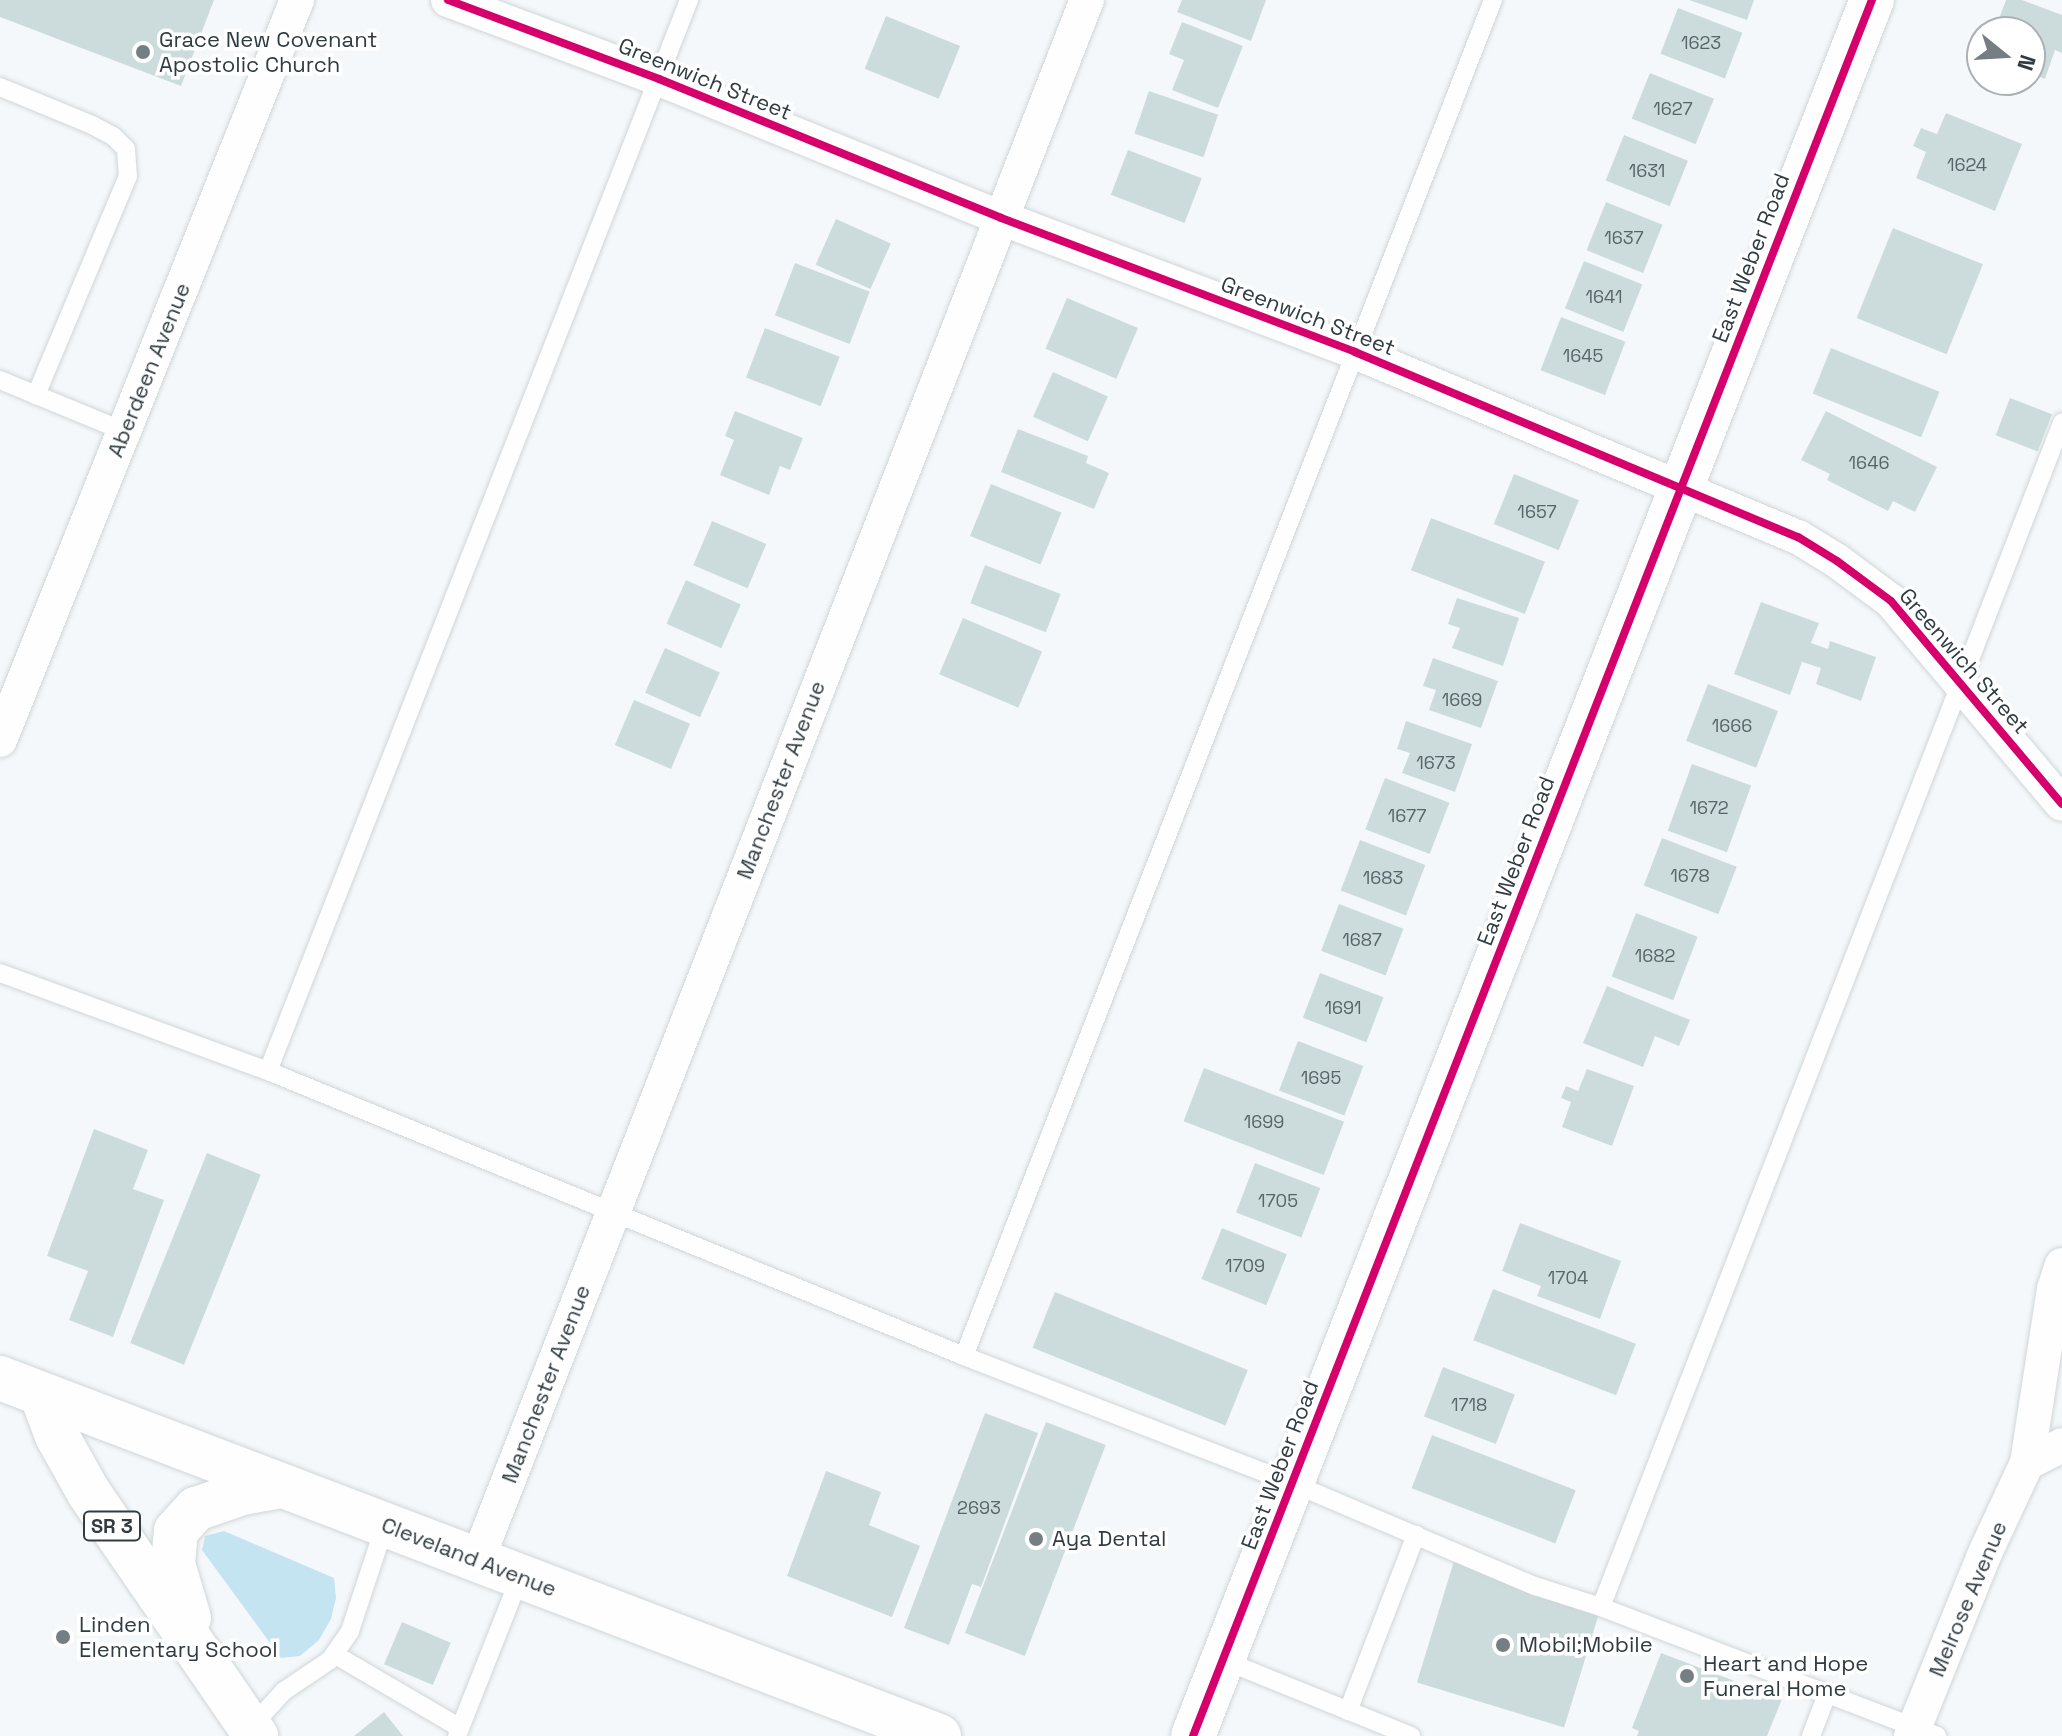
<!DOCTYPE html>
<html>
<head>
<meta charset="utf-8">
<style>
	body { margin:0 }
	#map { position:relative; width:2062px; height:1736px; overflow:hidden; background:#f5f8fa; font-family:"Space Grotesk",sans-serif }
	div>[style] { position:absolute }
	.green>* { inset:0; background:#c4e4f2 }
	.building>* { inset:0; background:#ccdcdd; transform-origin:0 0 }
	.roads { filter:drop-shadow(0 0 2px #cfd6d9) drop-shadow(0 0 2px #cfd6d9) }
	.lane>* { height:18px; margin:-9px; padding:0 9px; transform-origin:9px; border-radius:9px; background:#fefefe }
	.street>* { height:34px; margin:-17px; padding:0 17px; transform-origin:17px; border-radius:17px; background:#fefefe }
	.secondary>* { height:44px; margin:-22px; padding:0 22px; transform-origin:22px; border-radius:22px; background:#fefefe }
	.primary>* { height:44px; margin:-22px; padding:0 22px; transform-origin:22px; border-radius:22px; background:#fefefe }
	.cycleway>* { height:8px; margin:-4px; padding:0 4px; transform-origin:4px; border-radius:4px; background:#d6006c }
	.dots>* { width:22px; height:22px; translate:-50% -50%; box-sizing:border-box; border:4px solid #fff; border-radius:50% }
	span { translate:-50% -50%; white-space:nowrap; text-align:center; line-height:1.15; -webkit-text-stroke:7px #fff; paint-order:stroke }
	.number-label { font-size:18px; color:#576469 }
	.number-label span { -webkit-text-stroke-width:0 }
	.shield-label span { padding:2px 6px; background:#fff; border:2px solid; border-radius:6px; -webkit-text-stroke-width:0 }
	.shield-label { font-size:20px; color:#303c42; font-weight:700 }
	.poi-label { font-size:22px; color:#303c42 }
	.left { translate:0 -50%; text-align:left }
	.street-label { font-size:22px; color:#303c42 }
	.north { position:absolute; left:1966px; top:16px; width:80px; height:80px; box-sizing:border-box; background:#fff; border:2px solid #acb1b3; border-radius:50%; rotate:108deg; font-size:22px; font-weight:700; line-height:32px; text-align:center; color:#303c42 }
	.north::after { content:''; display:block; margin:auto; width:28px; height:36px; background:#757e82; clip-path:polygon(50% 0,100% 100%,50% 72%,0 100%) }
</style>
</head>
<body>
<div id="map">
	<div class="green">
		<div style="clip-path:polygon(224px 1531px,334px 1578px,336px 1598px,331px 1619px,319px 1640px,300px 1656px,281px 1658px,202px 1550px,205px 1536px)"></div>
	</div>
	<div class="building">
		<div style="clip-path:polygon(0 0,214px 0,181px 86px,0 17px)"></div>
		<div style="clip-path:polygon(1182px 0,1266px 0,1251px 41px,1177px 12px)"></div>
		<div style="clip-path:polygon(1689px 0,1754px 0,1747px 20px)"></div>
		<div style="clip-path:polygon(2006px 0,2022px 0,2062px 15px,2062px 53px,2055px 50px,2045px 79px,2030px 73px,2030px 32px,1994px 32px)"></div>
		<div style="left:1678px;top:8px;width:69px;height:49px;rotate:21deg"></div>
		<div style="left:886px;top:16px;width:80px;height:57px;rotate:22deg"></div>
		<div style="clip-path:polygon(1182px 22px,1243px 46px,1218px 108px,1172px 90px,1184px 60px,1169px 54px)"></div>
		<div style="left:1650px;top:73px;width:69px;height:49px;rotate:22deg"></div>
		<div style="left:1149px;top:91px;width:73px;height:45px;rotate:19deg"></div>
		<div style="clip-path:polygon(1946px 113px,2022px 144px,1995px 211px,1916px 178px,1926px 152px,1913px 146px,1921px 128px,1937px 134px)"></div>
		<div style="left:1624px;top:135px;width:69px;height:49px;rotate:22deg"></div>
		<div style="left:1128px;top:150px;width:79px;height:48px;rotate:21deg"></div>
		<div style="left:1606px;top:202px;width:61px;height:52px;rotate:22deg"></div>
		<div style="left:836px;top:219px;width:60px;height:50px;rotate:24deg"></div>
		<div style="left:1893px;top:228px;width:97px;height:97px;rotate:22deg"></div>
		<div style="left:1584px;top:261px;width:63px;height:51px;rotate:22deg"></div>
		<div style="left:795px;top:263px;width:80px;height:56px;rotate:21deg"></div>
		<div style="left:1067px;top:298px;width:77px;height:55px;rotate:23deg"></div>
		<div style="left:1561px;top:317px;width:69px;height:57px;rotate:21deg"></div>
		<div style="left:765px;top:328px;width:80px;height:53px;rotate:21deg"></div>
		<div style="left:1831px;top:348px;width:117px;height:49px;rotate:22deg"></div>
		<div style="left:1053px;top:372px;width:60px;height:49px;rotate:24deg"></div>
		<div style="left:2010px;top:398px;width:45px;height:40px;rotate:21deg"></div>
		<div style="clip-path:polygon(735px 411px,803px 438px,790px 470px,780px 466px,769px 495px,720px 475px,734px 440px,725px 436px)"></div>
		<div style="clip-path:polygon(1826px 411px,1937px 467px,1915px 512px,1893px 501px,1888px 511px,1827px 480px,1830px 474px,1801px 460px)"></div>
		<div style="clip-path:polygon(1018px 429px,1088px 456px,1086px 463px,1109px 473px,1094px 509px,1001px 472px)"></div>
		<div style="left:1514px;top:474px;width:70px;height:54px;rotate:22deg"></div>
		<div style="left:991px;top:484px;width:76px;height:56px;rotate:22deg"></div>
		<div style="left:1431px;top:518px;width:122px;height:56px;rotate:21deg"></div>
		<div style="left:712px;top:521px;width:59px;height:48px;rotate:23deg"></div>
		<div style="left:985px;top:565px;width:81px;height:41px;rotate:21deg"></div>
		<div style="left:686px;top:580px;width:60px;height:48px;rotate:24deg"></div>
		<div style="clip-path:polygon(1457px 598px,1519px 618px,1503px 666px,1452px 648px,1460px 628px,1448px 624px)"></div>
		<div style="clip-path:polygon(1761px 602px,1819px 623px,1811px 643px,1828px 649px,1830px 641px,1876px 657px,1861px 701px,1816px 684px,1821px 668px,1802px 662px,1790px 695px,1734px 674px)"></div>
		<div style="left:963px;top:618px;width:86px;height:61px;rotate:23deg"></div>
		<div style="left:665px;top:648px;width:60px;height:49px;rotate:24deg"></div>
		<div style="clip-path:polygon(1433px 658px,1498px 681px,1481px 728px,1429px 710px,1436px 690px,1423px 686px)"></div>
		<div style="left:1708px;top:684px;width:75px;height:61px;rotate:21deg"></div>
		<div style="left:634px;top:700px;width:61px;height:49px;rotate:23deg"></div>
		<div style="clip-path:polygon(1406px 721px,1472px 744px,1455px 792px,1402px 773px,1410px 753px,1397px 749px)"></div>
		<div style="left:1692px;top:764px;width:63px;height:71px;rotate:20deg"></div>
		<div style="left:1385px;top:778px;width:69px;height:55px;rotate:21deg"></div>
		<div style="left:1662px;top:838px;width:80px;height:51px;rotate:21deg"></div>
		<div style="left:1360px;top:840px;width:70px;height:54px;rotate:21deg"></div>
		<div style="left:1339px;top:904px;width:69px;height:50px;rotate:21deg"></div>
		<div style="left:1636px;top:913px;width:66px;height:68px;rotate:21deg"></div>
		<div style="left:1320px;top:973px;width:68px;height:48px;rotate:21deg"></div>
		<div style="clip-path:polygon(1607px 986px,1690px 1020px,1679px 1046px,1655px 1036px,1643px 1067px,1583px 1043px)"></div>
		<div style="left:1298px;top:1041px;width:70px;height:53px;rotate:21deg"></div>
		<div style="left:1204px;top:1068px;width:150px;height:57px;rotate:21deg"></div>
		<div style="clip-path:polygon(1587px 1069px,1634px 1086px,1612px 1146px,1562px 1127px,1571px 1102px,1561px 1098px,1566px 1086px,1578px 1091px)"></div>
		<div style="clip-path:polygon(94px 1129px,148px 1150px,133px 1189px,164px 1200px,113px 1337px,69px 1320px,88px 1271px,47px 1256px)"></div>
		<div style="left:207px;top:1153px;width:58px;height:205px;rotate:22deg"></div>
		<div style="left:1255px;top:1163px;width:70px;height:53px;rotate:21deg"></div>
		<div style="clip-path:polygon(1520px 1223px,1621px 1261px,1600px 1319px,1537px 1296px,1541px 1286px,1502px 1271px)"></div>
		<div style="left:1222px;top:1228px;width:70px;height:55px;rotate:22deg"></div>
		<div style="left:1493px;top:1289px;width:153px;height:55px;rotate:21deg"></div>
		<div style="left:1055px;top:1292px;width:208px;height:60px;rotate:22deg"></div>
		<div style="left:1443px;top:1367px;width:77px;height:53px;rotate:21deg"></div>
		<div style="clip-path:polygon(985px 1413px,1038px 1433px,981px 1587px,972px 1584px,949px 1645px,904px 1628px)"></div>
		<div style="left:1046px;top:1422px;width:64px;height:226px;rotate:21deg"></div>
		<div style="left:1432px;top:1435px;width:154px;height:57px;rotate:21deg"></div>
		<div style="clip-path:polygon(826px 1471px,881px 1492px,869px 1525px,920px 1546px,892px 1617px,787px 1576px)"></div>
		<div style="left:1454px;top:1561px;width:154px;height:127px;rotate:17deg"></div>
		<div style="left:402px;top:1622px;width:53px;height:46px;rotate:23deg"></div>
		<div style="clip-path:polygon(1661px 1653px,1782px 1699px,1767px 1736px,1637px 1736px,1639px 1731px,1632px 1728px)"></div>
		<div style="clip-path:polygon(384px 1712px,403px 1736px,354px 1736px)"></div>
	</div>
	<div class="roads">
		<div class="lane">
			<div style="left:0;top:87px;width:100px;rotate:22.4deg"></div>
			<div style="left:92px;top:125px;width:24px;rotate:28deg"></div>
			<div style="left:113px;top:136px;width:18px;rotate:45deg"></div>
			<div style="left:126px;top:149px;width:27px;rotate:86deg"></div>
			<div style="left:128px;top:176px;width:238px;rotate:112.8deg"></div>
			<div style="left:0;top:380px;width:134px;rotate:22.4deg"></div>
			<div style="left:0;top:973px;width:285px;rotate:20.1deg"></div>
			<div style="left:268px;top:1071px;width:752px;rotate:22.27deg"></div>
			<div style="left:964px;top:1356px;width:352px;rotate:21.2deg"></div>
			<div style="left:1292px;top:1483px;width:264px;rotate:23deg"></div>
			<div style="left:1535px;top:1586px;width:69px;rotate:17.7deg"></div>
			<div style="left:1601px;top:1607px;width:360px;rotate:21deg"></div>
			<div style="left:268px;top:1071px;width:1151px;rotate:-68.54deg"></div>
			<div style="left:964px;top:1356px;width:1456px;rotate:-68.69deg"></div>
			<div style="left:1601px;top:1607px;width:1271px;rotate:-68.73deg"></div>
			<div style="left:334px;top:1654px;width:146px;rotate:30.4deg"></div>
			<div style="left:1223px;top:1660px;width:203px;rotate:22deg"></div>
			<div style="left:1348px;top:1711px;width:189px;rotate:-68.9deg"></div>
			<div style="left:250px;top:1728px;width:50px;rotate:-47.4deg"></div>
			<div style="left:284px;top:1691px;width:55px;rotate:-34deg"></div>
			<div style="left:330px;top:1660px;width:35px;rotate:-55deg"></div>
			<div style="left:350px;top:1631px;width:112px;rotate:-71.7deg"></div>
			<div style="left:457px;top:1736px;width:171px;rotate:-68.4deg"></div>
			<div style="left:1811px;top:1736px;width:45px;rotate:-69.1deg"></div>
		</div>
		<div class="street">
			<div style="left:448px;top:0;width:225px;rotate:20.5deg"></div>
			<div style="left:659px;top:79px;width:369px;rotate:22.1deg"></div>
			<div style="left:1001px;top:218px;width:379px;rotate:20.7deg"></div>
			<div style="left:1355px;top:352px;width:480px;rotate:22.7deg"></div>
			<div style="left:1798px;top:537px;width:46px;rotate:31.6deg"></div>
			<div style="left:1837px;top:561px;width:67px;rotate:36.5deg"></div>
			<div style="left:1891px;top:601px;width:265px;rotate:49.9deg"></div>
			<div style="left:0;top:740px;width:797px;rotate:-68.13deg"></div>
			<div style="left:2027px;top:1463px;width:39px;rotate:-27deg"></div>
			<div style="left:477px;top:1561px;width:1676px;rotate:-68.66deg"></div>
			<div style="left:1911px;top:1736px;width:197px;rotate:-68deg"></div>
			<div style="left:1985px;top:1553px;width:99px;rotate:-65deg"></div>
			<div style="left:2027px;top:1463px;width:176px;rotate:-81.2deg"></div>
			<div style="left:2054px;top:1289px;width:25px;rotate:-72deg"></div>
		</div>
		<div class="secondary">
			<div style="left:1193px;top:1736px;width:1864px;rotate:-68.64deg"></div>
		</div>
		<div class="primary">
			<div style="left:0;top:1378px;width:1005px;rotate:20.87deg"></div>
			<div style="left:42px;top:1396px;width:43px;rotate:69.4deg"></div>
			<div style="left:57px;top:1436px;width:65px;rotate:60.7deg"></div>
			<div style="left:89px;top:1493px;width:295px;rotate:55.5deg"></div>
			<div style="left:189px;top:1618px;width:56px;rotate:-106.5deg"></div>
			<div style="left:173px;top:1564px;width:33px;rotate:-85deg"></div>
			<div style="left:176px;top:1531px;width:30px;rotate:-48deg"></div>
			<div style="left:196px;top:1509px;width:49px;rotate:-19.2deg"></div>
			<div style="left:242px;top:1493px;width:41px;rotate:-9.9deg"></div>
		</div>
	</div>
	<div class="cycleway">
		<div style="left:448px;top:0;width:225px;rotate:20.5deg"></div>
		<div style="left:659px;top:79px;width:369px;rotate:22.1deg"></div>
		<div style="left:1001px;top:218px;width:379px;rotate:20.7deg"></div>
		<div style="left:1355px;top:352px;width:480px;rotate:22.7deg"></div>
		<div style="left:1798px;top:537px;width:46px;rotate:31.6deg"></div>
		<div style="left:1837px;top:561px;width:67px;rotate:36.5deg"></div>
		<div style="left:1891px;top:601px;width:265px;rotate:49.9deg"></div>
		<div style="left:1193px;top:1736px;width:1864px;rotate:-68.64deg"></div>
	</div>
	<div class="dots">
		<div style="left:143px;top:52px;background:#757e82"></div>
		<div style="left:1036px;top:1539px;background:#757e82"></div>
		<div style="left:63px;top:1637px;background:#757e82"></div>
		<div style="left:1503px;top:1645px;background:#757e82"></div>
		<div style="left:1687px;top:1676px;background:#757e82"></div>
	</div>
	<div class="number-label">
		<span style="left:1701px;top:43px">1623</span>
		<span style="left:1673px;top:109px">1627</span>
		<span style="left:1967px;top:165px">1624</span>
		<span style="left:1647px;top:171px">1631</span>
		<span style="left:1624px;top:238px">1637</span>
		<span style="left:1604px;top:297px">1641</span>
		<span style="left:1583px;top:356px">1645</span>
		<span style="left:1869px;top:463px">1646</span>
		<span style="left:1537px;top:512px">1657</span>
		<span style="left:1462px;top:700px">1669</span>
		<span style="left:1732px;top:726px">1666</span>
		<span style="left:1436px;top:763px">1673</span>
		<span style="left:1709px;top:808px">1672</span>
		<span style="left:1407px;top:816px">1677</span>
		<span style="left:1690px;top:876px">1678</span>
		<span style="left:1383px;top:878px">1683</span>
		<span style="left:1362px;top:940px">1687</span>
		<span style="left:1655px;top:956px">1682</span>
		<span style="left:1343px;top:1008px">1691</span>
		<span style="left:1321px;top:1078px">1695</span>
		<span style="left:1264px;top:1122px">1699</span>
		<span style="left:1278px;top:1201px">1705</span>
		<span style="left:1245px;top:1266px">1709</span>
		<span style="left:1568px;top:1278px">1704</span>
		<span style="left:1469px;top:1405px">1718</span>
		<span style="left:979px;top:1508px">2693</span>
	</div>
	<div class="shield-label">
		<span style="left:112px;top:1526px">SR 3</span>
	</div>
	<div class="poi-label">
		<span class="left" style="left:159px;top:52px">Grace New Covenant<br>Apostolic Church</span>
		<span class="left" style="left:1052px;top:1539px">Aya Dental</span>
		<span class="left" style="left:79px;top:1637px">Linden<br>Elementary School</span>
		<span class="left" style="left:1519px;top:1645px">Mobil;Mobile</span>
		<span class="left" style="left:1703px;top:1676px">Heart and Hope<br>Funeral Home</span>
	</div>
	<div class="street-label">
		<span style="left:705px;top:79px;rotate:22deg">Greenwich Street</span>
		<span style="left:1751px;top:258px;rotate:-69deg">East Weber Road</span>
		<span style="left:1308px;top:316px;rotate:21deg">Greenwich Street</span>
		<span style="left:149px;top:370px;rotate:-68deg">Aberdeen Avenue</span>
		<span style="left:1964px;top:661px;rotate:49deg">Greenwich Street</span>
		<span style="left:781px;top:780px;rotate:-69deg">Manchester Avenue</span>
		<span style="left:1516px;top:861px;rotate:-69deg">East Weber Road</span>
		<span style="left:546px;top:1384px;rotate:-69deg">Manchester Avenue</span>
		<span style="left:1280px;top:1465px;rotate:-69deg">East Weber Road</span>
		<span style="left:469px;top:1557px;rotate:21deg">Cleveland Avenue</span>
		<span style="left:1968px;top:1599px;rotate:-67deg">Melrose Avenue</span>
	</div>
	<div class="north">N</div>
</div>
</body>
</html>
